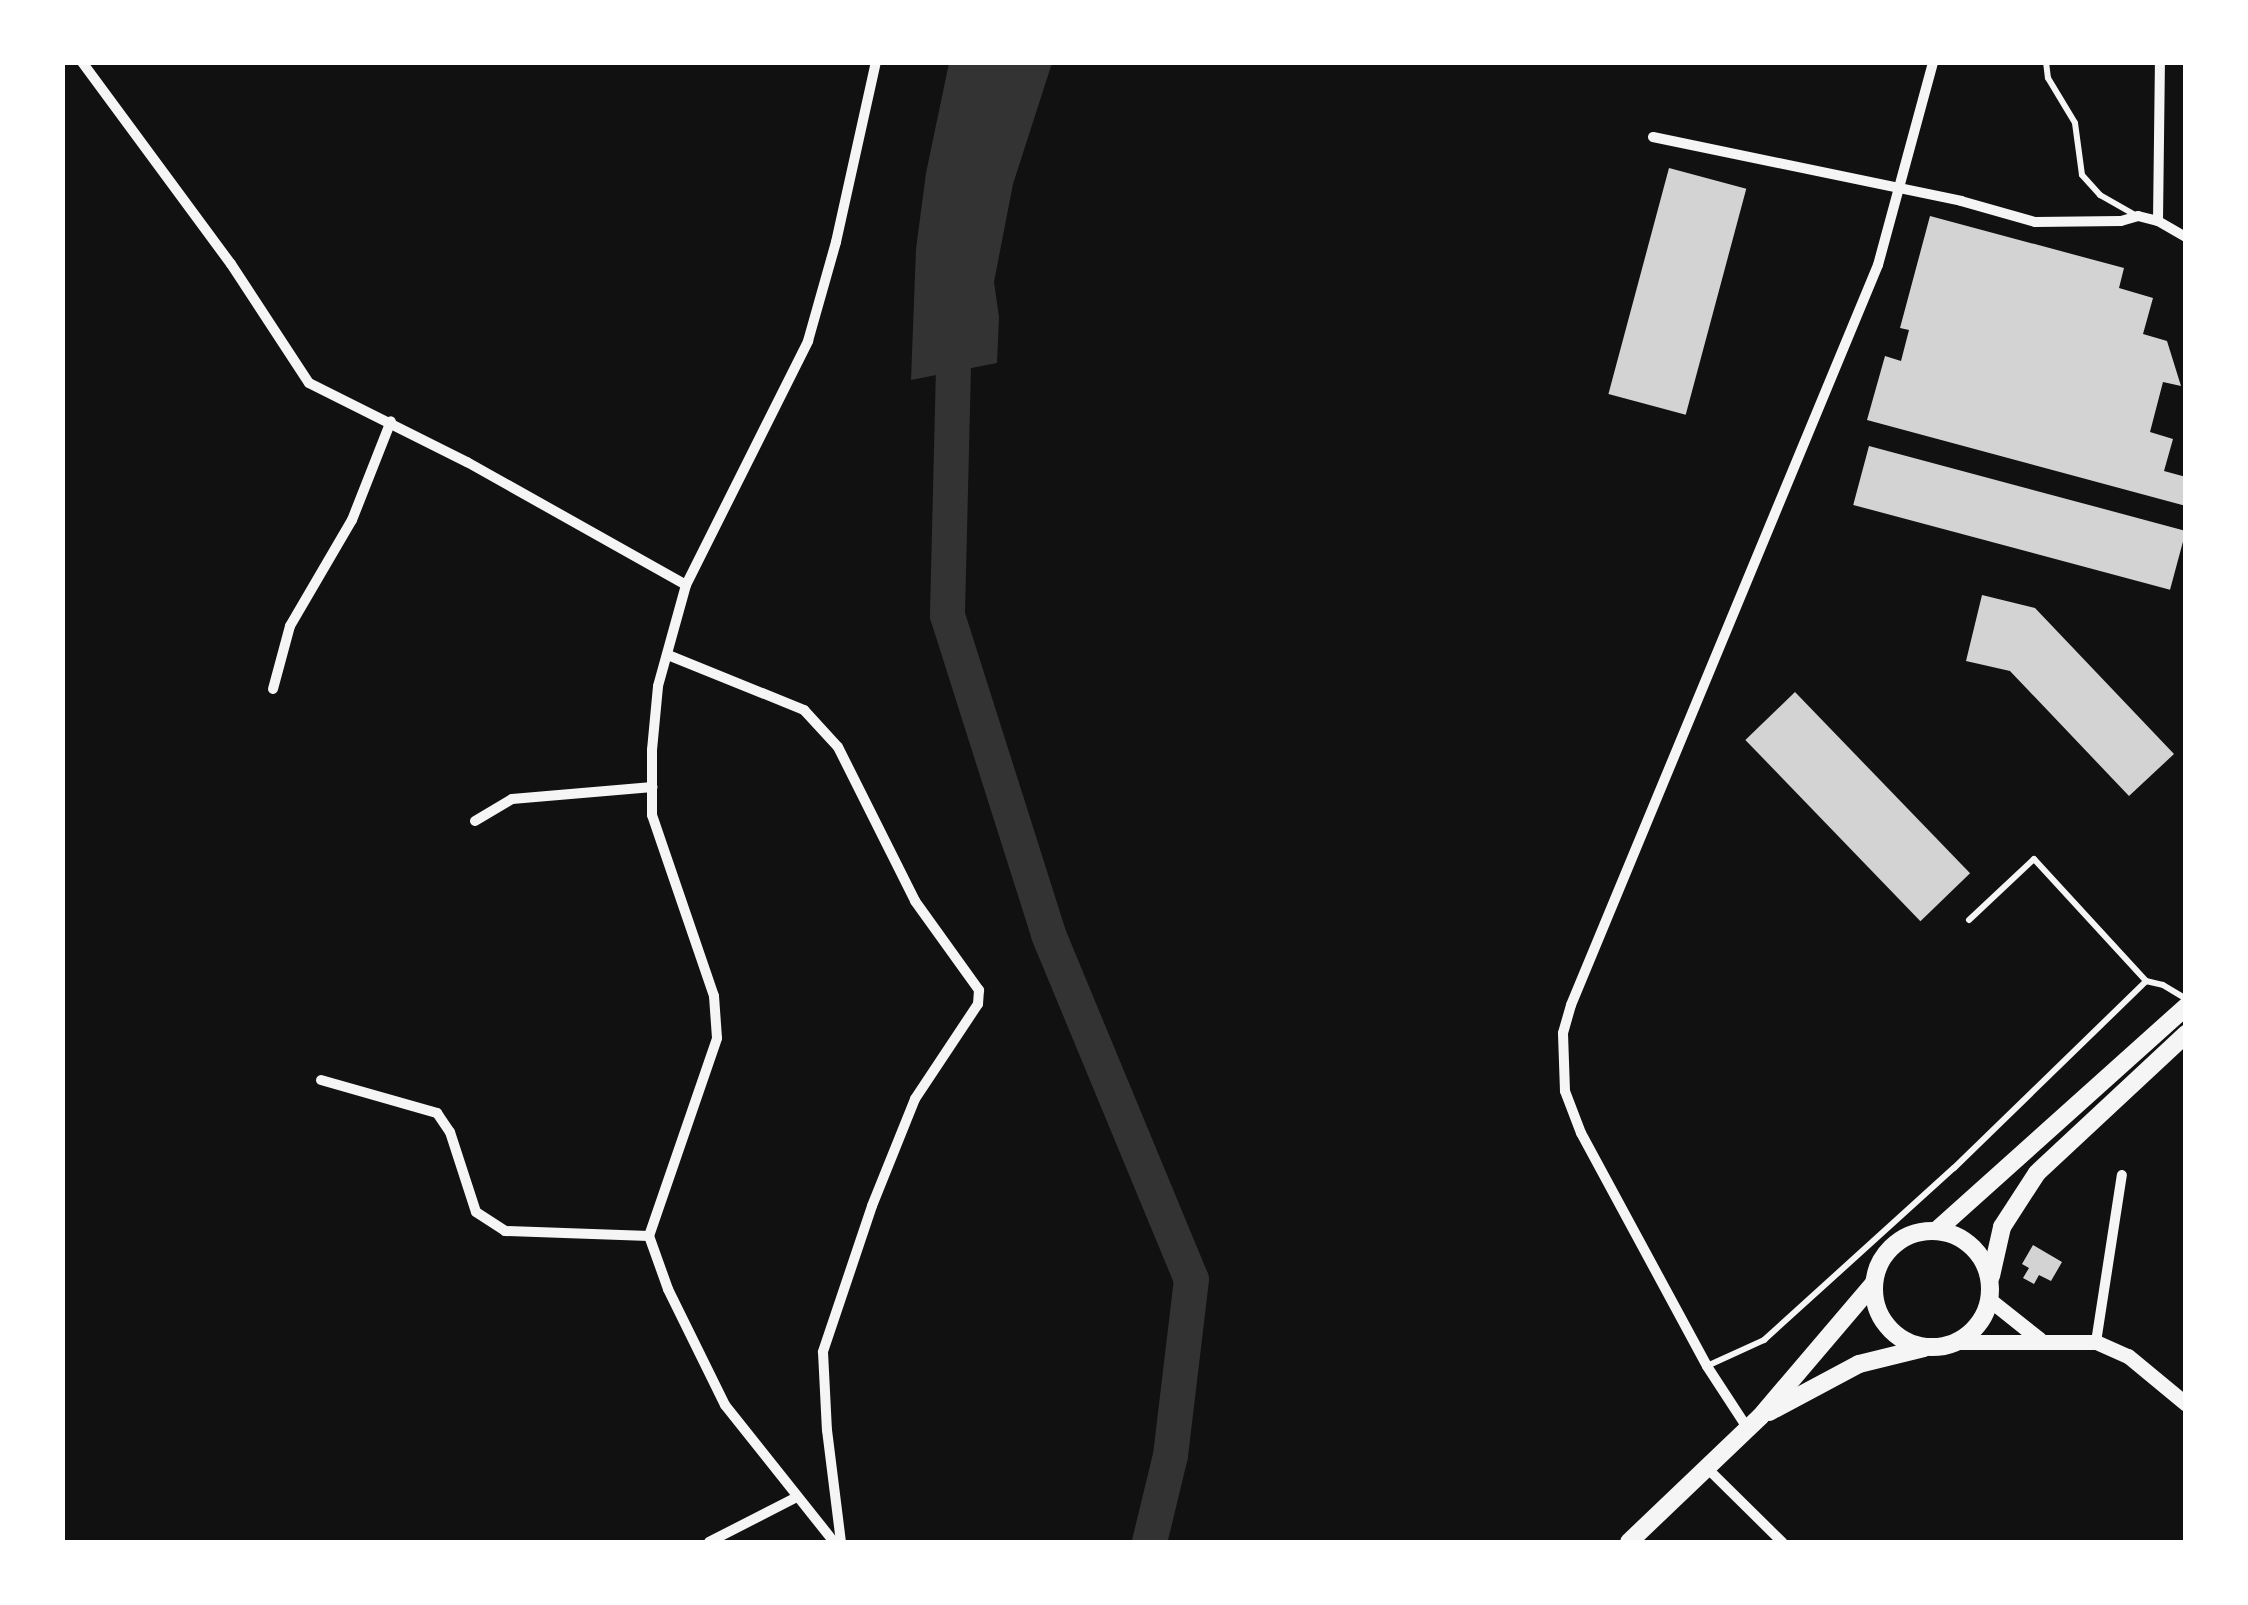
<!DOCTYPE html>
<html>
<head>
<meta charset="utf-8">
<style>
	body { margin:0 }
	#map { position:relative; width:2248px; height:1605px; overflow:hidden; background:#111; font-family:"Fira Sans",sans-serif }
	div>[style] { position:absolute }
	.water>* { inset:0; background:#333 }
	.river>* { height:35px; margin:-17.5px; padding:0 17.5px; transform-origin:17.5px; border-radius:17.5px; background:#333 }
	.building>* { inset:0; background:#d3d3d3; transform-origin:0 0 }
	.service>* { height:6px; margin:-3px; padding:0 3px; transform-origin:3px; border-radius:3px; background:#f5f5f5 }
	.minor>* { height:10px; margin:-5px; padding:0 5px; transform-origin:5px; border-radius:5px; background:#f5f5f5 }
	.tertiary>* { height:15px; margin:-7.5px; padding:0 7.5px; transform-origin:7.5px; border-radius:7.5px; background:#f5f5f5 }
	.secondary>* { height:18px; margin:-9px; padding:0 9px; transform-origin:9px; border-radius:9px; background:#f5f5f5 }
	.secondary>.ring { margin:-9px; padding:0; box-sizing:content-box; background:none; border:18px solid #f5f5f5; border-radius:50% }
	span { translate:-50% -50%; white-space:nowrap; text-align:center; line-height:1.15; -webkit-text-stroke:8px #fff; paint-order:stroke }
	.frame { position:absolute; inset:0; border:65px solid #fff; pointer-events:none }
</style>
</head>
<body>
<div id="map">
	<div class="water">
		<div style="clip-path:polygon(949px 63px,1052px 63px,1013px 184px,994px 282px,999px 317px,997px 363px,911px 380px,916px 249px,926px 173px)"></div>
	</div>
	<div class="river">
		<div style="left:954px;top:326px;width:289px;rotate:91.4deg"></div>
		<div style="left:947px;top:615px;width:335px;rotate:72.4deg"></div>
		<div style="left:1048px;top:934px;width:373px;rotate:67.5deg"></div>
		<div style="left:1191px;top:1279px;width:177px;rotate:96.8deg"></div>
		<div style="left:1170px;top:1455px;width:89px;rotate:103.6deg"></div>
	</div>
	<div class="building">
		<div style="left:1669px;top:168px;width:80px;height:234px;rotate:15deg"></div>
		<div style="clip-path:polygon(1930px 216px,2124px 268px,2119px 288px,2153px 298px,2143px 334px,2167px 341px,2181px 386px,2163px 382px,2150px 432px,2173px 439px,2164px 471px,2186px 477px,2186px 506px,1867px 420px,1885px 356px,1901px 361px,1909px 330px,1900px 328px)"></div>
		<div style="left:1869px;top:446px;width:328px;height:61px;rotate:15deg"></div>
		<div style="clip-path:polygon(1982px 595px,2035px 608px,2174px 754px,2129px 796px,2010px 671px,1966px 661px)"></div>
		<div style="left:1795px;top:692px;width:252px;height:69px;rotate:46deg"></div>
		<div style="clip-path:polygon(2033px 1245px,2062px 1262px,2051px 1281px,2039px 1275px,2034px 1284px,2023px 1278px,2029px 1268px,2022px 1264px)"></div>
	</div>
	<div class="service">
		<div style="left:2046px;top:62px;width:16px;rotate:83deg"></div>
		<div style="left:2048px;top:78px;width:52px;rotate:59deg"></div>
		<div style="left:2075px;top:123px;width:52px;rotate:82.3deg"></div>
		<div style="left:2082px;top:175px;width:27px;rotate:48deg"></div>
		<div style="left:2100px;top:195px;width:43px;rotate:29.6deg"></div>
		<div style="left:1969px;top:920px;width:89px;rotate:-43.2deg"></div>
		<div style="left:2034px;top:859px;width:166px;rotate:47.4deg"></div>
		<div style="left:1707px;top:1366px;width:63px;rotate:-24.5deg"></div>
		<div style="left:1764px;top:1340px;width:256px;rotate:-42.2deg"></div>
		<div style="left:1954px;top:1168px;width:268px;rotate:-44.2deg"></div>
		<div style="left:2146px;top:981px;width:17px;rotate:13deg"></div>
		<div style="left:2163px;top:985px;width:27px;rotate:31deg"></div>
	</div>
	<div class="minor">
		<div style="left:82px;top:62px;width:251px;rotate:53.6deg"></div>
		<div style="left:231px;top:264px;width:142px;rotate:56.8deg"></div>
		<div style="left:309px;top:383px;width:177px;rotate:26.6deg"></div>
		<div style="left:467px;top:462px;width:251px;rotate:29.3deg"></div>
		<div style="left:1653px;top:137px;width:315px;rotate:11.7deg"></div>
		<div style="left:1961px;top:201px;width:77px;rotate:15.8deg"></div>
		<div style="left:2035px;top:222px;width:86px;rotate:-0.7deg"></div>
		<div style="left:2121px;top:221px;width:18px;rotate:-16deg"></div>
		<div style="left:2138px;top:216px;width:21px;rotate:14deg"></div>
		<div style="left:2158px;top:221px;width:32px;rotate:30deg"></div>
		<div style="left:2158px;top:221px;width:159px;rotate:-89.3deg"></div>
		<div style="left:668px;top:655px;width:147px;rotate:22deg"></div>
		<div style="left:804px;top:710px;width:50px;rotate:47.4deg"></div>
		<div style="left:838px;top:747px;width:172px;rotate:63.4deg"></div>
		<div style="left:915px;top:901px;width:110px;rotate:54.3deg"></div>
		<div style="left:979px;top:990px;width:14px;rotate:94deg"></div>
		<div style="left:978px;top:1004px;width:114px;rotate:123.6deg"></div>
		<div style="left:915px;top:1099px;width:115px;rotate:111.9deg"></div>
		<div style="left:872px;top:1206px;width:154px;rotate:108.6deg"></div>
		<div style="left:823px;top:1352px;width:78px;rotate:87.1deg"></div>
		<div style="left:827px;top:1430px;width:113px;rotate:82.9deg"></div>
		<div style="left:273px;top:689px;width:65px;rotate:-74.9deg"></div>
		<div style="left:290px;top:626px;width:123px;rotate:-59.7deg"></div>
		<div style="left:352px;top:520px;width:106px;rotate:-68.5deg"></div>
		<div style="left:475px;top:821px;width:43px;rotate:-30.7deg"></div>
		<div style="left:512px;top:799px;width:141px;rotate:-4.9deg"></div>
		<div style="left:321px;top:1080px;width:121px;rotate:15.9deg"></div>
		<div style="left:437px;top:1113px;width:23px;rotate:56deg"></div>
		<div style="left:450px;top:1132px;width:84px;rotate:72deg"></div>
		<div style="left:476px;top:1212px;width:35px;rotate:33deg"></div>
		<div style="left:505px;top:1231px;width:144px;rotate:2deg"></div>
		<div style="left:2096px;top:1342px;width:169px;rotate:-81.2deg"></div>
		<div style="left:1748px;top:1429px;width:75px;rotate:-123.1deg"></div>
		<div style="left:1707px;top:1366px;width:265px;rotate:-118.4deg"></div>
		<div style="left:1581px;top:1133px;width:45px;rotate:-110.9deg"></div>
		<div style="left:1565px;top:1091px;width:58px;rotate:-92deg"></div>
		<div style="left:1563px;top:1033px;width:29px;rotate:-74deg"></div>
		<div style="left:1571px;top:1005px;width:801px;rotate:-67.47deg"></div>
		<div style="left:1878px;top:265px;width:210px;rotate:-74.8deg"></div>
		<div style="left:1706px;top:1467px;width:107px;rotate:44.6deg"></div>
		<div style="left:709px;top:1542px;width:99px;rotate:-27.1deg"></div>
		<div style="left:834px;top:1542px;width:175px;rotate:-128.5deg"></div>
		<div style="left:725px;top:1405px;width:129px;rotate:-116.2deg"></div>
		<div style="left:668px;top:1289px;width:56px;rotate:-109.7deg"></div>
		<div style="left:649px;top:1236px;width:209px;rotate:-71deg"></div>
		<div style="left:717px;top:1038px;width:42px;rotate:-94.1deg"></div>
		<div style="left:714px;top:996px;width:191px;rotate:-108.9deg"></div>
		<div style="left:652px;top:815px;width:65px;rotate:-90deg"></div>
		<div style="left:652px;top:750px;width:64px;rotate:-84.6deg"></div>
		<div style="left:658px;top:686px;width:105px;rotate:-74.5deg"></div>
		<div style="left:686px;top:585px;width:273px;rotate:-63.4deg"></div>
		<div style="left:808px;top:341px;width:103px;rotate:-74.2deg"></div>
		<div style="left:836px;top:242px;width:184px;rotate:-77.5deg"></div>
	</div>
	<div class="tertiary">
		<div style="left:1990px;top:1300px;width:63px;rotate:38.5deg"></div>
		<div style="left:1957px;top:1342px;width:139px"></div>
		<div style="left:2096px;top:1342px;width:35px;rotate:24deg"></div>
		<div style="left:2128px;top:1356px;width:75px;rotate:39.6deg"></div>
	</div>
	<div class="secondary">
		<div style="left:1936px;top:1231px;width:336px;rotate:-41.9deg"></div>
		<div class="ring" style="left:1874px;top:1231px;width:98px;height:98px"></div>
		<div style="left:1991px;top:1276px;width:50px;rotate:-77.3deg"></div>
		<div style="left:2002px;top:1227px;width:64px;rotate:-57.1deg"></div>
		<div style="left:2037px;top:1173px;width:204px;rotate:-43deg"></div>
		<div style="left:1769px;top:1412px;width:102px;rotate:-28.1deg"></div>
		<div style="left:1859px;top:1364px;width:67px;rotate:-13.8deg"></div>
		<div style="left:1629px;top:1542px;width:181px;rotate:-43.7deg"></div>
		<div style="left:1760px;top:1417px;width:176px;rotate:-49.6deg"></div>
	</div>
	<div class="frame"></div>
</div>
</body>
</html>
